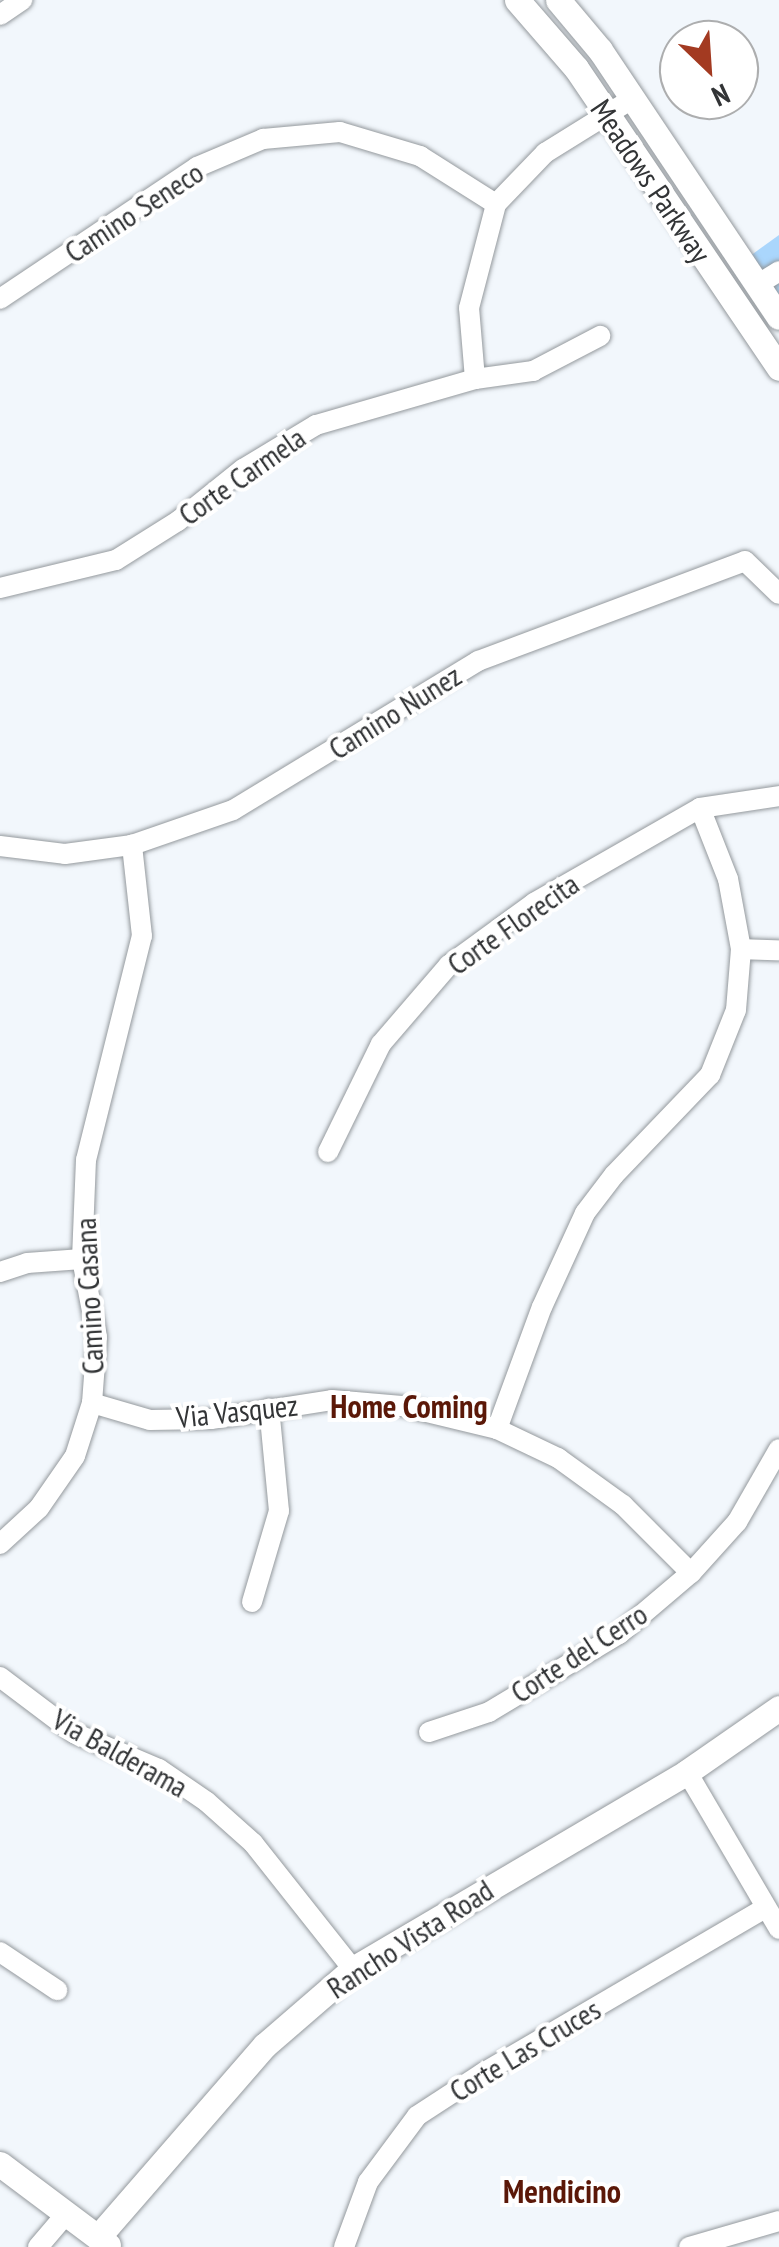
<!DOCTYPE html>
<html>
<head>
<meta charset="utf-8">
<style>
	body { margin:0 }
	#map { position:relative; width:779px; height:2247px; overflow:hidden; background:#f2f7fc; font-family:"PT Sans Narrow",sans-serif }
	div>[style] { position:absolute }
	.green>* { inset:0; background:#aad6fc }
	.roads { filter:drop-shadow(0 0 2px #94999d) drop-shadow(0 0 2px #94999d) }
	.minor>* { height:20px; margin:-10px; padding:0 10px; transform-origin:10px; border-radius:10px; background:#fff }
	.major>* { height:25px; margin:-12.5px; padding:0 12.5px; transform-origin:12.5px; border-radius:12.5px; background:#fff }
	span { translate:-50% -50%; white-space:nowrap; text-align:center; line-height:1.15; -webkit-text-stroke:8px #fff; paint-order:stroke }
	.street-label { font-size:30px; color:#323436 }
	.neighbourhood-label { font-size:32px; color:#5b1808; font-weight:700 }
	.north { position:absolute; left:659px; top:20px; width:100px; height:100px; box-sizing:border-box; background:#fff; border:2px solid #adaeaf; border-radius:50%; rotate:155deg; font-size:28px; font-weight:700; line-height:40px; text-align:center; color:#323436 }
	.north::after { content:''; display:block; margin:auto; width:35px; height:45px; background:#a33a21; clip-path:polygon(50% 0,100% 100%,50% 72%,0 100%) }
</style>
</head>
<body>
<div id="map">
	<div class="green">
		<div style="clip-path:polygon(779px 235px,779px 301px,750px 256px)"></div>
	</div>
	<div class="roads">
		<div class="minor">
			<div style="left:0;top:15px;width:27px;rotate:-34deg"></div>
			<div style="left:757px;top:285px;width:26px;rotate:-32deg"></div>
			<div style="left:0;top:299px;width:237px;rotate:-33.8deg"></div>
			<div style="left:197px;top:167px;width:72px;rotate:-23deg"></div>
			<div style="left:263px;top:139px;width:77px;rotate:-5.2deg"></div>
			<div style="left:340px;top:132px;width:84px;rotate:16.7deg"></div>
			<div style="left:420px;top:156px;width:90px;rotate:32.3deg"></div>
			<div style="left:475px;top:379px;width:71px;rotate:-94.8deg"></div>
			<div style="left:469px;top:308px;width:107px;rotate:-75.4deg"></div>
			<div style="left:496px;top:204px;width:71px;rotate:-46.1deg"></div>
			<div style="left:545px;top:153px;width:100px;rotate:-31.9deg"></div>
			<div style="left:0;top:588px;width:119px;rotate:-13.6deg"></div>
			<div style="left:116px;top:560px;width:73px;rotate:-32.2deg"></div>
			<div style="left:178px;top:521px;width:83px;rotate:-38.7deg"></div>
			<div style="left:243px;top:469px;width:85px;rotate:-31.1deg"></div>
			<div style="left:316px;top:425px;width:166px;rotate:-16.1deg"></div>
			<div style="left:475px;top:379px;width:59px;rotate:-7.9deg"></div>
			<div style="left:533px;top:371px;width:76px;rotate:-27.6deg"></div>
			<div style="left:0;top:846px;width:65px;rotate:7deg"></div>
			<div style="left:65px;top:854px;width:68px;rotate:-7.7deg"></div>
			<div style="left:132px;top:845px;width:107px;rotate:-19.1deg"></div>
			<div style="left:233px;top:810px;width:287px;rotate:-31.3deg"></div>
			<div style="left:478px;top:661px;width:285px;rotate:-20.5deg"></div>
			<div style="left:745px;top:561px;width:47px;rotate:44.1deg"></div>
			<div style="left:741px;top:949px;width:38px;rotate:2deg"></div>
			<div style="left:328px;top:1152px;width:120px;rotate:-63.9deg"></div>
			<div style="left:381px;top:1044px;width:104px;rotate:-49.3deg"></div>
			<div style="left:449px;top:965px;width:105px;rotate:-36.1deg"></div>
			<div style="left:534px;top:903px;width:191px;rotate:-29.8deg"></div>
			<div style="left:700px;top:808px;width:80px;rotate:-8.6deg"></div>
			<div style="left:0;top:1272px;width:28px;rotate:-18deg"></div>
			<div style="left:27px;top:1263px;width:55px;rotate:-4.2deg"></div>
			<div style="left:92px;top:1403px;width:60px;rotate:16.3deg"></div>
			<div style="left:150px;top:1420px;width:61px;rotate:-0.9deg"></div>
			<div style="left:211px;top:1419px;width:122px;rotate:-8.9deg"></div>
			<div style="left:332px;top:1400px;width:70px;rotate:4.9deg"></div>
			<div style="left:402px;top:1406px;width:98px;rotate:13.6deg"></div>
			<div style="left:497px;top:1429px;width:68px;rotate:25.4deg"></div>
			<div style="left:558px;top:1458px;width:80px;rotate:35.9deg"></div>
			<div style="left:623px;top:1505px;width:96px;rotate:45deg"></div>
			<div style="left:497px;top:1429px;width:130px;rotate:-69.8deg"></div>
			<div style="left:542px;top:1307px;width:103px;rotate:-65.4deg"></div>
			<div style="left:585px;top:1213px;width:48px;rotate:-52.7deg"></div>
			<div style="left:614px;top:1175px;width:139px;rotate:-46.2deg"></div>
			<div style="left:710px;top:1075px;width:70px;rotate:-68.2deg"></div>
			<div style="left:736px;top:1010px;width:61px;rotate:-85.3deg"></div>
			<div style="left:741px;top:949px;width:71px;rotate:-100.5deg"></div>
			<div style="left:728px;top:879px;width:76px;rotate:-111.5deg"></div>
			<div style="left:0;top:1544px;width:53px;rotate:-42.7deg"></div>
			<div style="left:39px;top:1508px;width:63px;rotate:-55.3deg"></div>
			<div style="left:75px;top:1456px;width:56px;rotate:-72.2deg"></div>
			<div style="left:92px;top:1403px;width:66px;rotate:-85.7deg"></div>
			<div style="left:97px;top:1337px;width:79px;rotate:-100.9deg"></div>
			<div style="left:82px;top:1259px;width:99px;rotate:-87.7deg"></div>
			<div style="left:86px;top:1160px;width:231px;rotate:-76deg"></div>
			<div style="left:142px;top:936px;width:92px;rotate:-96.3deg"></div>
			<div style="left:252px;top:1602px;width:95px;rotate:-73.5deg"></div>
			<div style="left:279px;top:1511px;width:103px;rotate:-95.5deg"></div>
			<div style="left:0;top:1677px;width:93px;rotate:37.1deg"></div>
			<div style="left:74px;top:1733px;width:92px;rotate:23deg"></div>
			<div style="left:159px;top:1769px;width:58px;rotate:34.5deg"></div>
			<div style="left:207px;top:1802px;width:62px;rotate:41.7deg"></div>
			<div style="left:253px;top:1843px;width:161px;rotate:51.6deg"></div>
			<div style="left:429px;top:1732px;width:63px;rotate:-18.4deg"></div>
			<div style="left:489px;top:1712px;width:152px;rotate:-31deg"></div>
			<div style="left:619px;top:1634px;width:94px;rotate:-40.3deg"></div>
			<div style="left:691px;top:1573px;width:69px;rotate:-48deg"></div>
			<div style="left:737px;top:1522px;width:84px;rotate:-60.1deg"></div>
			<div style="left:687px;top:1772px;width:182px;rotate:59.6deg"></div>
			<div style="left:0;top:1952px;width:69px;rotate:33.7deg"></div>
			<div style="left:38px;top:2247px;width:45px;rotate:-49.5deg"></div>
			<div style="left:344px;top:2247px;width:69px;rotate:-69.7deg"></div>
			<div style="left:368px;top:2182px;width:82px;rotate:-53.4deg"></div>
			<div style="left:417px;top:2116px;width:79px;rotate:-33.1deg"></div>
			<div style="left:483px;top:2073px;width:327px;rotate:-30.3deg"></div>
			<div style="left:689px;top:2247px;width:94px;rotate:-16.1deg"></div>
		</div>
		<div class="major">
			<div style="left:517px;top:0;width:90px;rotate:49.1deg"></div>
			<div style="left:576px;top:68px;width:362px;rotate:55.9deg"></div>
			<div style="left:558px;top:0;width:65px;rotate:50deg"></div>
			<div style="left:600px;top:50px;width:321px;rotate:56.2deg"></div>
			<div style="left:0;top:2164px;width:135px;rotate:36.9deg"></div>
			<div style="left:98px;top:2237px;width:254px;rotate:-49deg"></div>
			<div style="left:265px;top:2045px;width:116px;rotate:-40.8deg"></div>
			<div style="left:353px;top:1969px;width:388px;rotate:-30.5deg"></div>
			<div style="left:687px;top:1772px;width:112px;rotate:-34.8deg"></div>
		</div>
	</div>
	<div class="street-label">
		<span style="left:651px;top:181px;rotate:56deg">Meadows Parkway</span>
		<span style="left:134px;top:212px;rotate:-33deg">Camino Seneco</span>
		<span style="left:242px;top:476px;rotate:-35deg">Corte Carmela</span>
		<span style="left:395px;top:712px;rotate:-32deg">Camino Nunez</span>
		<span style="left:513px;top:924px;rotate:-35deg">Corte Florecita</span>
		<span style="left:89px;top:1296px;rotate:-93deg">Camino Casana</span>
		<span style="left:237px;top:1411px;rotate:-6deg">Via Vasquez</span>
		<span style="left:579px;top:1653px;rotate:-33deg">Corte del Cerro</span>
		<span style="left:120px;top:1753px;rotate:29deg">Via Balderama</span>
		<span style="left:410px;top:1939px;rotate:-33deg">Rancho Vista Road</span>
		<span style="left:525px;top:2050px;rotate:-31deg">Corte Las Cruces</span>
	</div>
	<div class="neighbourhood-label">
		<span style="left:409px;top:1406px">Home Coming</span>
		<span style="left:562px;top:2191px">Mendicino</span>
	</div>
	<div class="north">N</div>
</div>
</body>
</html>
